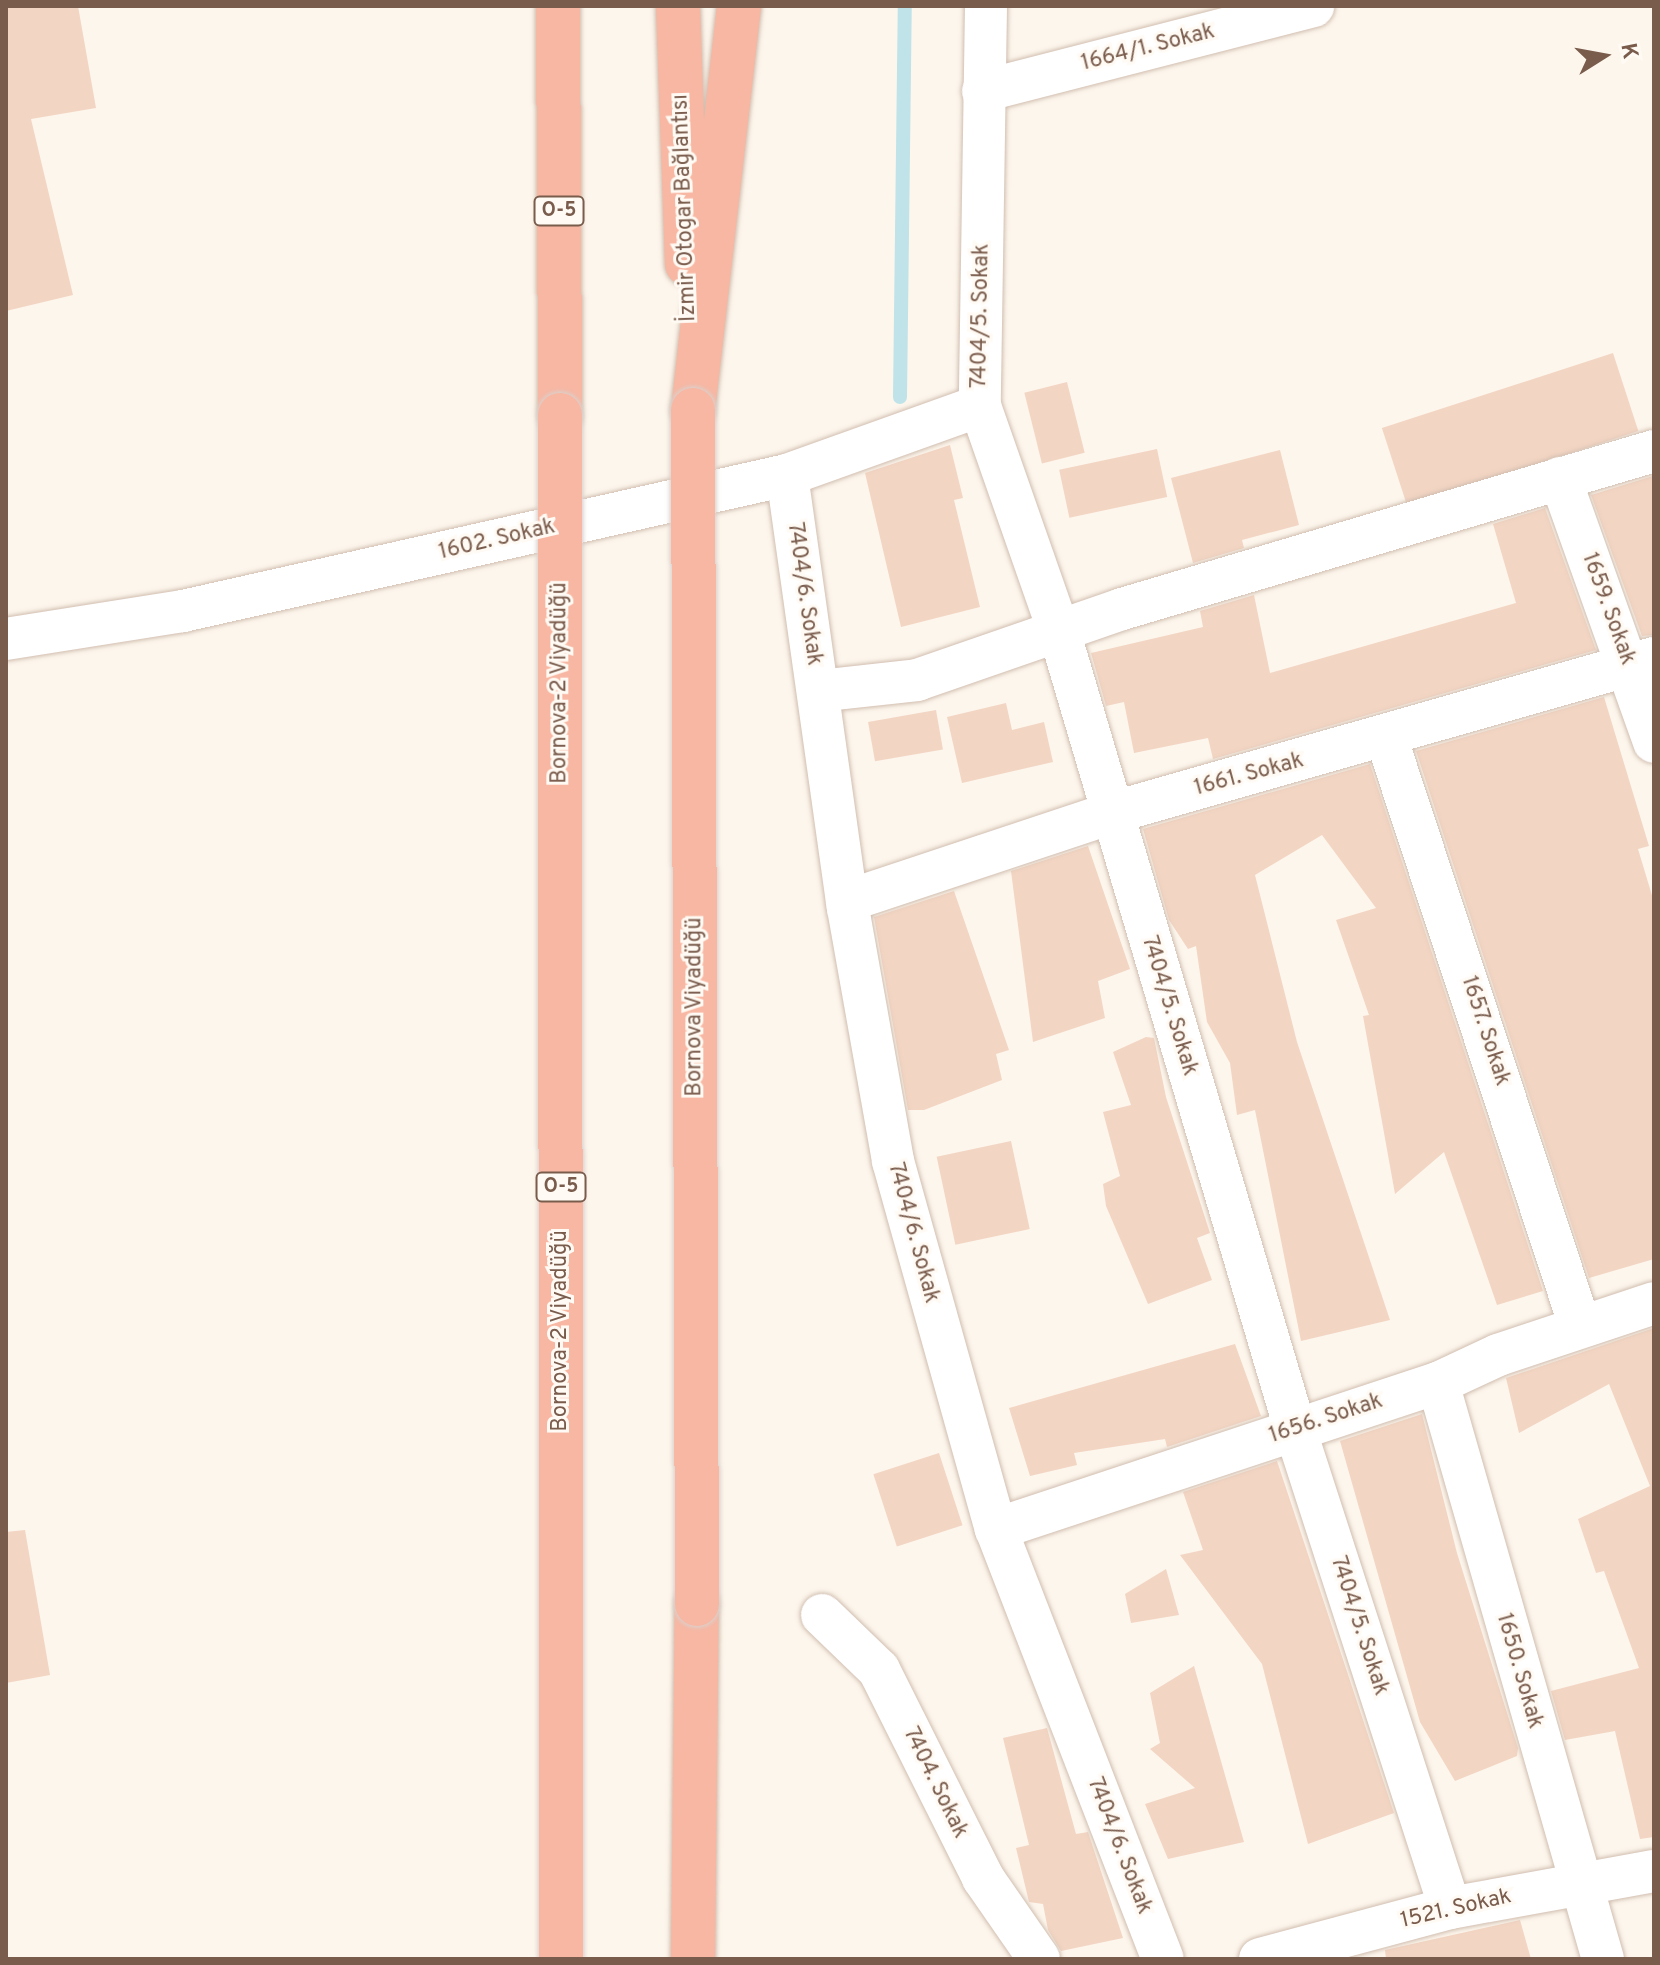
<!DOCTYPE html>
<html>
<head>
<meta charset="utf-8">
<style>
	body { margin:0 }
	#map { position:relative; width:1660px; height:1965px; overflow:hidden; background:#fdf6ec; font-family:Overpass,sans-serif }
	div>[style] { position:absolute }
	.stream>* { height:14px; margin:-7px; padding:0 7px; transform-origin:7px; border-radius:7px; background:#bfe3e8 }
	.building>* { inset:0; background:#f3d5c3; transform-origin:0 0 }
	.roads { filter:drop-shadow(0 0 2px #d1beb0) drop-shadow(0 0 2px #d1beb0) }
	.minor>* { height:42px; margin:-21px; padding:0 21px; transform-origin:21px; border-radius:21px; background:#fff }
	.highway>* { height:44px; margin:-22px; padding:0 22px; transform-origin:22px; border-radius:22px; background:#f7b7a3 }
	.bridges { filter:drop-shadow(0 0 2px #dad1cd) drop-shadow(0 0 2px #dad1cd) }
	.highway-bridge>* { height:44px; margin:-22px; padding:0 22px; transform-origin:22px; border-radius:22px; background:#f7b7a3 }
	span { translate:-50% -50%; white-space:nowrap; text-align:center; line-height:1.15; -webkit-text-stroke:6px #fffaf3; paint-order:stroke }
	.shield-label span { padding:2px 6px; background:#fffaf3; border:2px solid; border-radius:6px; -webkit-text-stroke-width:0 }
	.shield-label { font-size:20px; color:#7a5c4d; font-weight:700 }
	.street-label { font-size:22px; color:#7a5c4d }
	.frame { position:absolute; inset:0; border:8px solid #7a5c4d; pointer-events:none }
	.north { position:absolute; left:1564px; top:16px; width:80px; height:80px; -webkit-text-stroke:6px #fffaf3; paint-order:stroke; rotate:79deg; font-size:22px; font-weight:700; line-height:32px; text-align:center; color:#7a5c4d }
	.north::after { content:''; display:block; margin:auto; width:28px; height:36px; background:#7a5c4d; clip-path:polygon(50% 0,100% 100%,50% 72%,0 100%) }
</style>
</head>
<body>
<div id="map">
	<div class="stream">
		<div style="left:900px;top:397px;width:391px;rotate:-89.3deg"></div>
	</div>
	<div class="building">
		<div style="clip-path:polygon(6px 6px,78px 6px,96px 108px,31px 119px,73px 295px,6px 311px)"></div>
		<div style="left:1613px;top:353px;width:82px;height:243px;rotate:72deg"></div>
		<div style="left:1067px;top:382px;width:73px;height:44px;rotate:76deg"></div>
		<div style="clip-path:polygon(950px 445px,963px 498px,954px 500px,980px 607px,901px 627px,865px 473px)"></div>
		<div style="left:1157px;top:449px;width:49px;height:100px;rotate:78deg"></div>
		<div style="clip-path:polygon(1280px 450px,1299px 525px,1242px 540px,1244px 548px,1193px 563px,1171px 478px)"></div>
		<div style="clip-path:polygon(1653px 476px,1654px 635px,1642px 636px,1591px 495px)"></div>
		<div style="clip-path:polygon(1545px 508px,1596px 650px,1213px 759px,1208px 738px,1134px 753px,1124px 702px,1106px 706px,1091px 653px,1203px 627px,1200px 611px,1254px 595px,1270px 673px,1516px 603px,1493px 524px)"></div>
		<div style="clip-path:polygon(1604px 697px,1649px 846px,1638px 849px,1654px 902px,1654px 1259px,1589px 1278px,1416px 751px)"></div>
		<div style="clip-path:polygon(1006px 703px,1012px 730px,1044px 722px,1053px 762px,962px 783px,947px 717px)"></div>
		<div style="left:936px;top:710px;width:40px;height:69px;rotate:80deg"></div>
		<div style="clip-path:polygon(1370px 764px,1543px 1291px,1497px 1305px,1444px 1152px,1395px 1194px,1363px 1016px,1369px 1015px,1336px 920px,1376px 908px,1322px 835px,1255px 875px,1297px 1042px,1390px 1320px,1301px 1341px,1255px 1110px,1237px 1115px,1230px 1063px,1207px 1022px,1196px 946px,1188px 949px,1169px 920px,1143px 829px)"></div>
		<div style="clip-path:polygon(1088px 846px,1130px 969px,1098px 981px,1105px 1018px,1033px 1042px,1011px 871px)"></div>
		<div style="clip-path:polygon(954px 891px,1009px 1050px,996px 1054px,1002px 1080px,924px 1110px,908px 1110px,874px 917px)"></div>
		<div style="clip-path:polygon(1146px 1037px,1154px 1038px,1166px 1097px,1210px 1233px,1197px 1238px,1212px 1280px,1148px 1304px,1106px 1206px,1103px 1184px,1120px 1176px,1103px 1112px,1131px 1105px,1113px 1052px)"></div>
		<div style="left:1011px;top:1141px;width:90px;height:76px;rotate:78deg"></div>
		<div style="clip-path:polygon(1654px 1328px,1654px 1837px,1640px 1839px,1615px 1731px,1565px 1740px,1551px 1691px,1639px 1668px,1604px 1571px,1596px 1573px,1578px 1519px,1650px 1486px,1609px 1384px,1519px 1433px,1506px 1378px)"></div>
		<div style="clip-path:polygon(1235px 1344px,1261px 1416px,1167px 1447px,1165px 1439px,1074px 1453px,1077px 1465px,1030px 1476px,1009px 1408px)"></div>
		<div style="clip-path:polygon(1422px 1414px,1457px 1553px,1518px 1748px,1517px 1756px,1455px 1781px,1420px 1722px,1340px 1441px)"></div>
		<div style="left:939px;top:1453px;width:76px;height:69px;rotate:72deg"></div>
		<div style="clip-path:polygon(1277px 1461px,1394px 1813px,1308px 1844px,1262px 1664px,1180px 1555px,1203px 1550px,1183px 1492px)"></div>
		<div style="clip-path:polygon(25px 1530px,50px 1675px,6px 1683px,6px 1532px)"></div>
		<div style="clip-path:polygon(1166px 1569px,1179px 1615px,1131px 1623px,1125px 1594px)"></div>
		<div style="clip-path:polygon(1194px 1666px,1244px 1842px,1168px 1859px,1145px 1804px,1195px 1788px,1150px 1749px,1160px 1743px,1150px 1693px)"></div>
		<div style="clip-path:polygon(1047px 1728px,1076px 1834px,1088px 1832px,1123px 1938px,1061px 1951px,1048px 1930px,1043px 1904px,1029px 1902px,1016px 1848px,1029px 1845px,1003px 1738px)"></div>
		<div style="clip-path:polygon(1520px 1920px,1531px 1959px,1386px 1959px,1385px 1950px)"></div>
	</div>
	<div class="roads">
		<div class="minor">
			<div style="left:986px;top:6px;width:400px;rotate:90.9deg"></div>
			<div style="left:980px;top:406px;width:238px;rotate:70.7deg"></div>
			<div style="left:1059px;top:631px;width:832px;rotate:73.52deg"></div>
			<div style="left:1295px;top:1429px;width:503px;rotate:72.07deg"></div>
			<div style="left:983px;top:91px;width:341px;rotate:-14.4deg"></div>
			<div style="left:787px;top:475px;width:437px;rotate:82deg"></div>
			<div style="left:848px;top:908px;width:257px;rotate:79.9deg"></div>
			<div style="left:893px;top:1161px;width:382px;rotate:74.4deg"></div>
			<div style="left:996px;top:1529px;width:461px;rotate:68.8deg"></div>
			<div style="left:1560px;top:478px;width:280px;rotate:70.4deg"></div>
			<div style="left:6px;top:639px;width:179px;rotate:-9deg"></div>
			<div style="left:183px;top:611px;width:619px;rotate:-12.69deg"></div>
			<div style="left:787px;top:475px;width:205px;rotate:-19.7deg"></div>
			<div style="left:818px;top:691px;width:100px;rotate:-6.3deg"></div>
			<div style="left:917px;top:680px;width:217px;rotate:-19.1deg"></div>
			<div style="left:1122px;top:609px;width:555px;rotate:-16.54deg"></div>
			<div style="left:1386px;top:737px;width:620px;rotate:71.77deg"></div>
			<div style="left:847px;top:901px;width:278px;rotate:-18.4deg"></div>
			<div style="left:1111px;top:813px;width:565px;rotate:-15.93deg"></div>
			<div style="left:1438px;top:1383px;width:599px;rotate:74.02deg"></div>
			<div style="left:996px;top:1529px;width:465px;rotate:-18.3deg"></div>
			<div style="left:1438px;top:1383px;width:66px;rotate:-25deg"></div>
			<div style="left:1498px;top:1355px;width:164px;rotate:-18.4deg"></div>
			<div style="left:822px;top:1615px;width:79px;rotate:44deg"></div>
			<div style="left:879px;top:1670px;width:233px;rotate:63.4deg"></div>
			<div style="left:983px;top:1878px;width:98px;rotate:55.3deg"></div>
			<div style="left:1260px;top:1959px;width:197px;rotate:-15deg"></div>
			<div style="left:1450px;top:1908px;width:207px;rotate:-10.3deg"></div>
		</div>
		<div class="highway">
			<div style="left:558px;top:6px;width:409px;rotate:89.7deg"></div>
			<div style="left:678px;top:6px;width:258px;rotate:88deg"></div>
			<div style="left:693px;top:410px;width:407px;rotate:-83.5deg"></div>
			<div style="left:693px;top:1959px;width:355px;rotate:-89.4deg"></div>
		</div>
	</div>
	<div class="bridges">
		<div class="highway-bridge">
			<div style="left:693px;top:410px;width:1194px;rotate:89.81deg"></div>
			<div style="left:560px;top:415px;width:1544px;rotate:89.96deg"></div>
		</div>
	</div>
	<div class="shield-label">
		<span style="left:559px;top:211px">O-5</span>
		<span style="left:561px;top:1187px">O-5</span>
	</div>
	<div class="street-label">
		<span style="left:1148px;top:48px;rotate:-14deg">1664/1. Sokak</span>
		<span style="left:685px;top:208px;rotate:-92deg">İzmir Otogar Bağlantısı</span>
		<span style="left:981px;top:316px;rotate:-89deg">7404/5. Sokak</span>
		<span style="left:497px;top:540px;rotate:-13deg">1602. Sokak</span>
		<span style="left:804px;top:594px;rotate:82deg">7404/6. Sokak</span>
		<span style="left:1608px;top:609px;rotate:70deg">1659. Sokak</span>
		<span style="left:560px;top:683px;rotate:-90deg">Bornova-2 Viyadüğü</span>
		<span style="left:1249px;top:775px;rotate:-15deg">1661. Sokak</span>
		<span style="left:1169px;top:1006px;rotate:73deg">7404/5. Sokak</span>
		<span style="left:695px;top:1007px;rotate:-90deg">Bornova Viyadüğü</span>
		<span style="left:1485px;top:1031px;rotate:72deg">1657. Sokak</span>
		<span style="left:913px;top:1233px;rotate:75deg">7404/6. Sokak</span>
		<span style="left:561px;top:1331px;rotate:-90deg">Bornova-2 Viyadüğü</span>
		<span style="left:1326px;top:1419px;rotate:-18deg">1656. Sokak</span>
		<span style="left:1359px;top:1626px;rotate:72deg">7404/5. Sokak</span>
		<span style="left:1519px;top:1671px;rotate:74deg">1650. Sokak</span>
		<span style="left:935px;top:1783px;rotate:64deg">7404. Sokak</span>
		<span style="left:1119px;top:1846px;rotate:69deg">7404/6. Sokak</span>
		<span style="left:1456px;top:1909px;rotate:-13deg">1521. Sokak</span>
	</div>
	<div class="frame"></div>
	<div class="north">K</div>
</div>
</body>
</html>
